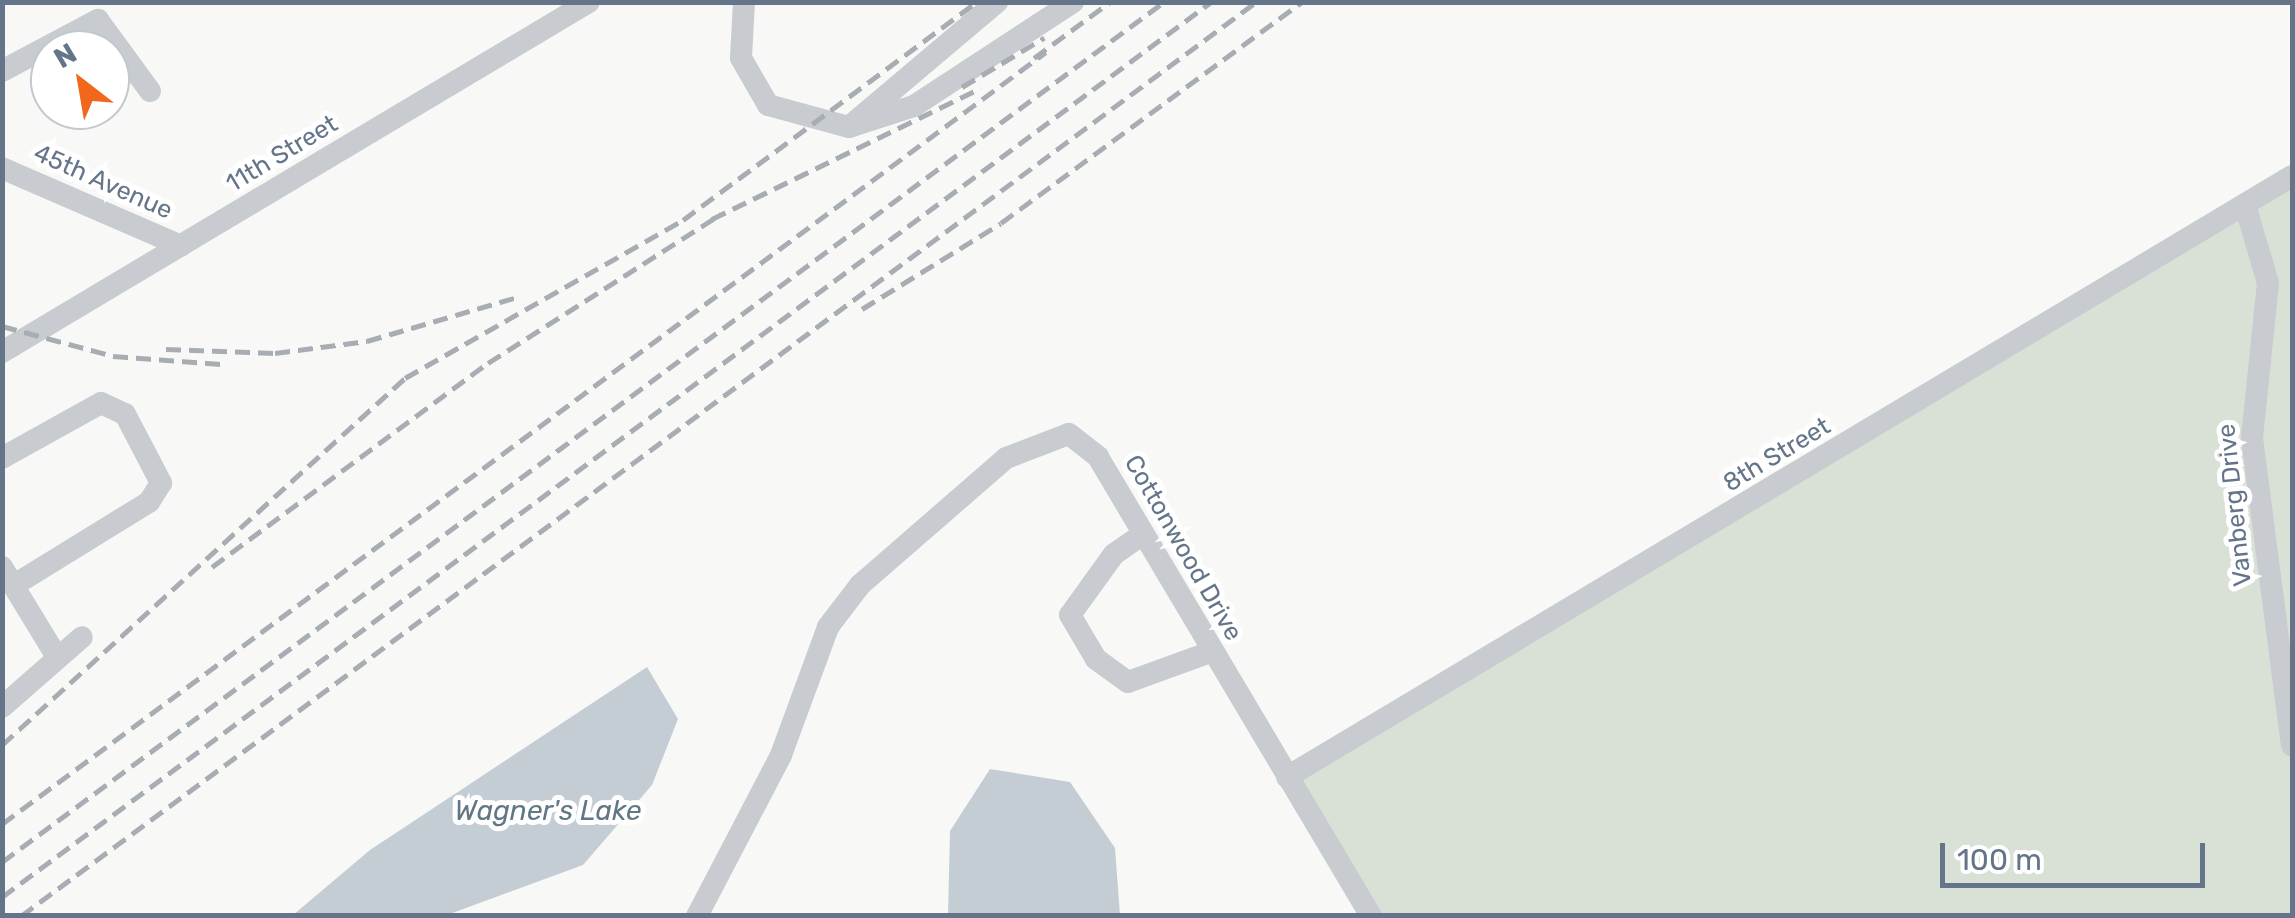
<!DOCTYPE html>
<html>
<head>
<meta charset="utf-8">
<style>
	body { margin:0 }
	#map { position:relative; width:2295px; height:918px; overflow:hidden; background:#f8f9f6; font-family:Rubik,sans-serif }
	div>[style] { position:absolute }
	.green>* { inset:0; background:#d9e1d6 }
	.water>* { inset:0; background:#c4cdd3 }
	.minor>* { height:22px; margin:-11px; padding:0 11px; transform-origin:11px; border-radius:11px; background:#c8cbcf }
	.rail>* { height:5px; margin-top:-2.5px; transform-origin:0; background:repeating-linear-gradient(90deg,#a8adb4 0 15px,transparent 0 23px) }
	span { translate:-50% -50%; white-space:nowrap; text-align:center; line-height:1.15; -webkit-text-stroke:10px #fff; paint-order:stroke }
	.street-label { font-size:25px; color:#657589 }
	.water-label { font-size:28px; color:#617784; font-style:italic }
	.frame { position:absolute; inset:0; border:5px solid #657589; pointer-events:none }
	.north { position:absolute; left:30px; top:30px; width:100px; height:100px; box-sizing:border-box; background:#fff; border:2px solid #c1c8d0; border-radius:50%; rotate:329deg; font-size:28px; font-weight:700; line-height:40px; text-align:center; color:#657589 }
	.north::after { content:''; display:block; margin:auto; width:35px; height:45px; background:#f1681d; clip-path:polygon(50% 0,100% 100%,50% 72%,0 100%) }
	.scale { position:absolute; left:1940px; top:843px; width:265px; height:45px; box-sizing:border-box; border:5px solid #657589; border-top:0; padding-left:12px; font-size:30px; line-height:35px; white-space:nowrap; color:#657589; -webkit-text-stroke:8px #fff; paint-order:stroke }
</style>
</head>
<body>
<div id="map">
	<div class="green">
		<div style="clip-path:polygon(2292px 176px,2292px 915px,1371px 915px,1287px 777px)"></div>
	</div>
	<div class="water">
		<div style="clip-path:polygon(647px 667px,678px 719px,652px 785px,583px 865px,447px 915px,293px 915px,370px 850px)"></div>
		<div style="clip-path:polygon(990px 769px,1070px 782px,1115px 848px,1120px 915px,948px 915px,950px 831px)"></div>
	</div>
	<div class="minor">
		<div style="left:744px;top:2px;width:56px;rotate:93.1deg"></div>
		<div style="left:741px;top:58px;width:54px;rotate:60.1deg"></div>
		<div style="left:768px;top:105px;width:84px;rotate:15.2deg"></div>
		<div style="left:849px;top:127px;width:194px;rotate:-40.2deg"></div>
		<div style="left:2px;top:71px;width:109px;rotate:-28deg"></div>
		<div style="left:98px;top:20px;width:88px;rotate:53.8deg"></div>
		<div style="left:852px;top:126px;width:65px;rotate:-17.9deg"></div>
		<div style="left:914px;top:106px;width:190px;rotate:-33.2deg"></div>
		<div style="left:2px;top:168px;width:195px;rotate:23.5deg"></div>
		<div style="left:2245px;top:205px;width:81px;rotate:73.6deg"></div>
		<div style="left:2268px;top:283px;width:156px;rotate:95.9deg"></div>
		<div style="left:2252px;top:438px;width:310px;rotate:82.6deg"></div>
		<div style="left:2px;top:352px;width:683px;rotate:-30.81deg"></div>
		<div style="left:2px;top:458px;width:113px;rotate:-29.1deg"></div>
		<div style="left:101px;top:403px;width:26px;rotate:25deg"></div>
		<div style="left:125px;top:414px;width:78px;rotate:62.4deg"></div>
		<div style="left:161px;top:483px;width:22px;rotate:122deg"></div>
		<div style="left:149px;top:502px;width:158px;rotate:148.4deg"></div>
		<div style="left:1143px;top:534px;width:35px;rotate:145deg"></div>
		<div style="left:1114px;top:554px;width:75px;rotate:125.8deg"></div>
		<div style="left:1070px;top:615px;width:51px;rotate:59.4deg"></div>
		<div style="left:1096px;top:659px;width:39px;rotate:36deg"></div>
		<div style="left:1128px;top:682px;width:90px;rotate:-20deg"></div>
		<div style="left:2px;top:567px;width:105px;rotate:58.6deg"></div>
		<div style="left:2px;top:707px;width:106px;rotate:-41.2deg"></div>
		<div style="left:1287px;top:777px;width:1171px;rotate:-30.88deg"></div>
		<div style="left:697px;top:916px;width:182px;rotate:-62.4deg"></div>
		<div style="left:781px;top:755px;width:136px;rotate:-69.8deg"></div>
		<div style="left:828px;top:627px;width:53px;rotate:-52.7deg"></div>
		<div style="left:860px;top:585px;width:194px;rotate:-41deg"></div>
		<div style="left:1006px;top:458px;width:67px;rotate:-20.9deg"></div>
		<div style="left:1069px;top:434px;width:37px;rotate:38deg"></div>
		<div style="left:1098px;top:457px;width:534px;rotate:59.26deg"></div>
	</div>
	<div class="rail">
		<div style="left:1034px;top:58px;width:94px;rotate:-36.4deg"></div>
		<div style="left:962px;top:87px;width:96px;rotate:-30.9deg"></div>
		<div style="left:712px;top:219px;width:299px;rotate:-26deg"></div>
		<div style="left:862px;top:309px;width:163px;rotate:-31.7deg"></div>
		<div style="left:1001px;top:223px;width:373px;rotate:-36.3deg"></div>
		<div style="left:2px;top:326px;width:115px;rotate:15.1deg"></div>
		<div style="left:113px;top:356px;width:108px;rotate:4.2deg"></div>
		<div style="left:166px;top:349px;width:109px;rotate:2.1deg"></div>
		<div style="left:275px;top:353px;width:93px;rotate:-7.4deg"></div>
		<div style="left:367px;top:341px;width:160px;rotate:-16.3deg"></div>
		<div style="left:212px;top:567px;width:343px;rotate:-36.5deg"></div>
		<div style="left:488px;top:363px;width:277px;rotate:-32.6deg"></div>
		<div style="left:2px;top:745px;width:545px;rotate:-42.32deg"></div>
		<div style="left:405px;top:378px;width:320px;rotate:-29.6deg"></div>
		<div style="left:683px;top:220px;width:366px;rotate:-36.6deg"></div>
		<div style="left:2px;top:824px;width:1298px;rotate:-36.48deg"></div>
		<div style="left:2px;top:862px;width:1446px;rotate:-36.51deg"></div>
		<div style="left:2px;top:897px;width:1504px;rotate:-36.51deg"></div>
		<div style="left:21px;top:916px;width:1536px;rotate:-36.5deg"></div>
	</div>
	<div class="street-label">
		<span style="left:282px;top:154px;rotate:-31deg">11th Street</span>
		<span style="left:103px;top:182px;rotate:24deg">45th Avenue</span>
		<span style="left:1777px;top:455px;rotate:-31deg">8th Street</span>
		<span style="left:2235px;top:505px;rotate:-96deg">Vanberg Drive</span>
		<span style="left:1183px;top:548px;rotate:60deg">Cottonwood Drive</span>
	</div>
	<div class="water-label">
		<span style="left:548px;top:811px">Wagner's Lake</span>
	</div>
	<div class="frame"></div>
	<div class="north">N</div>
	<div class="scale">100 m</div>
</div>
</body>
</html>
